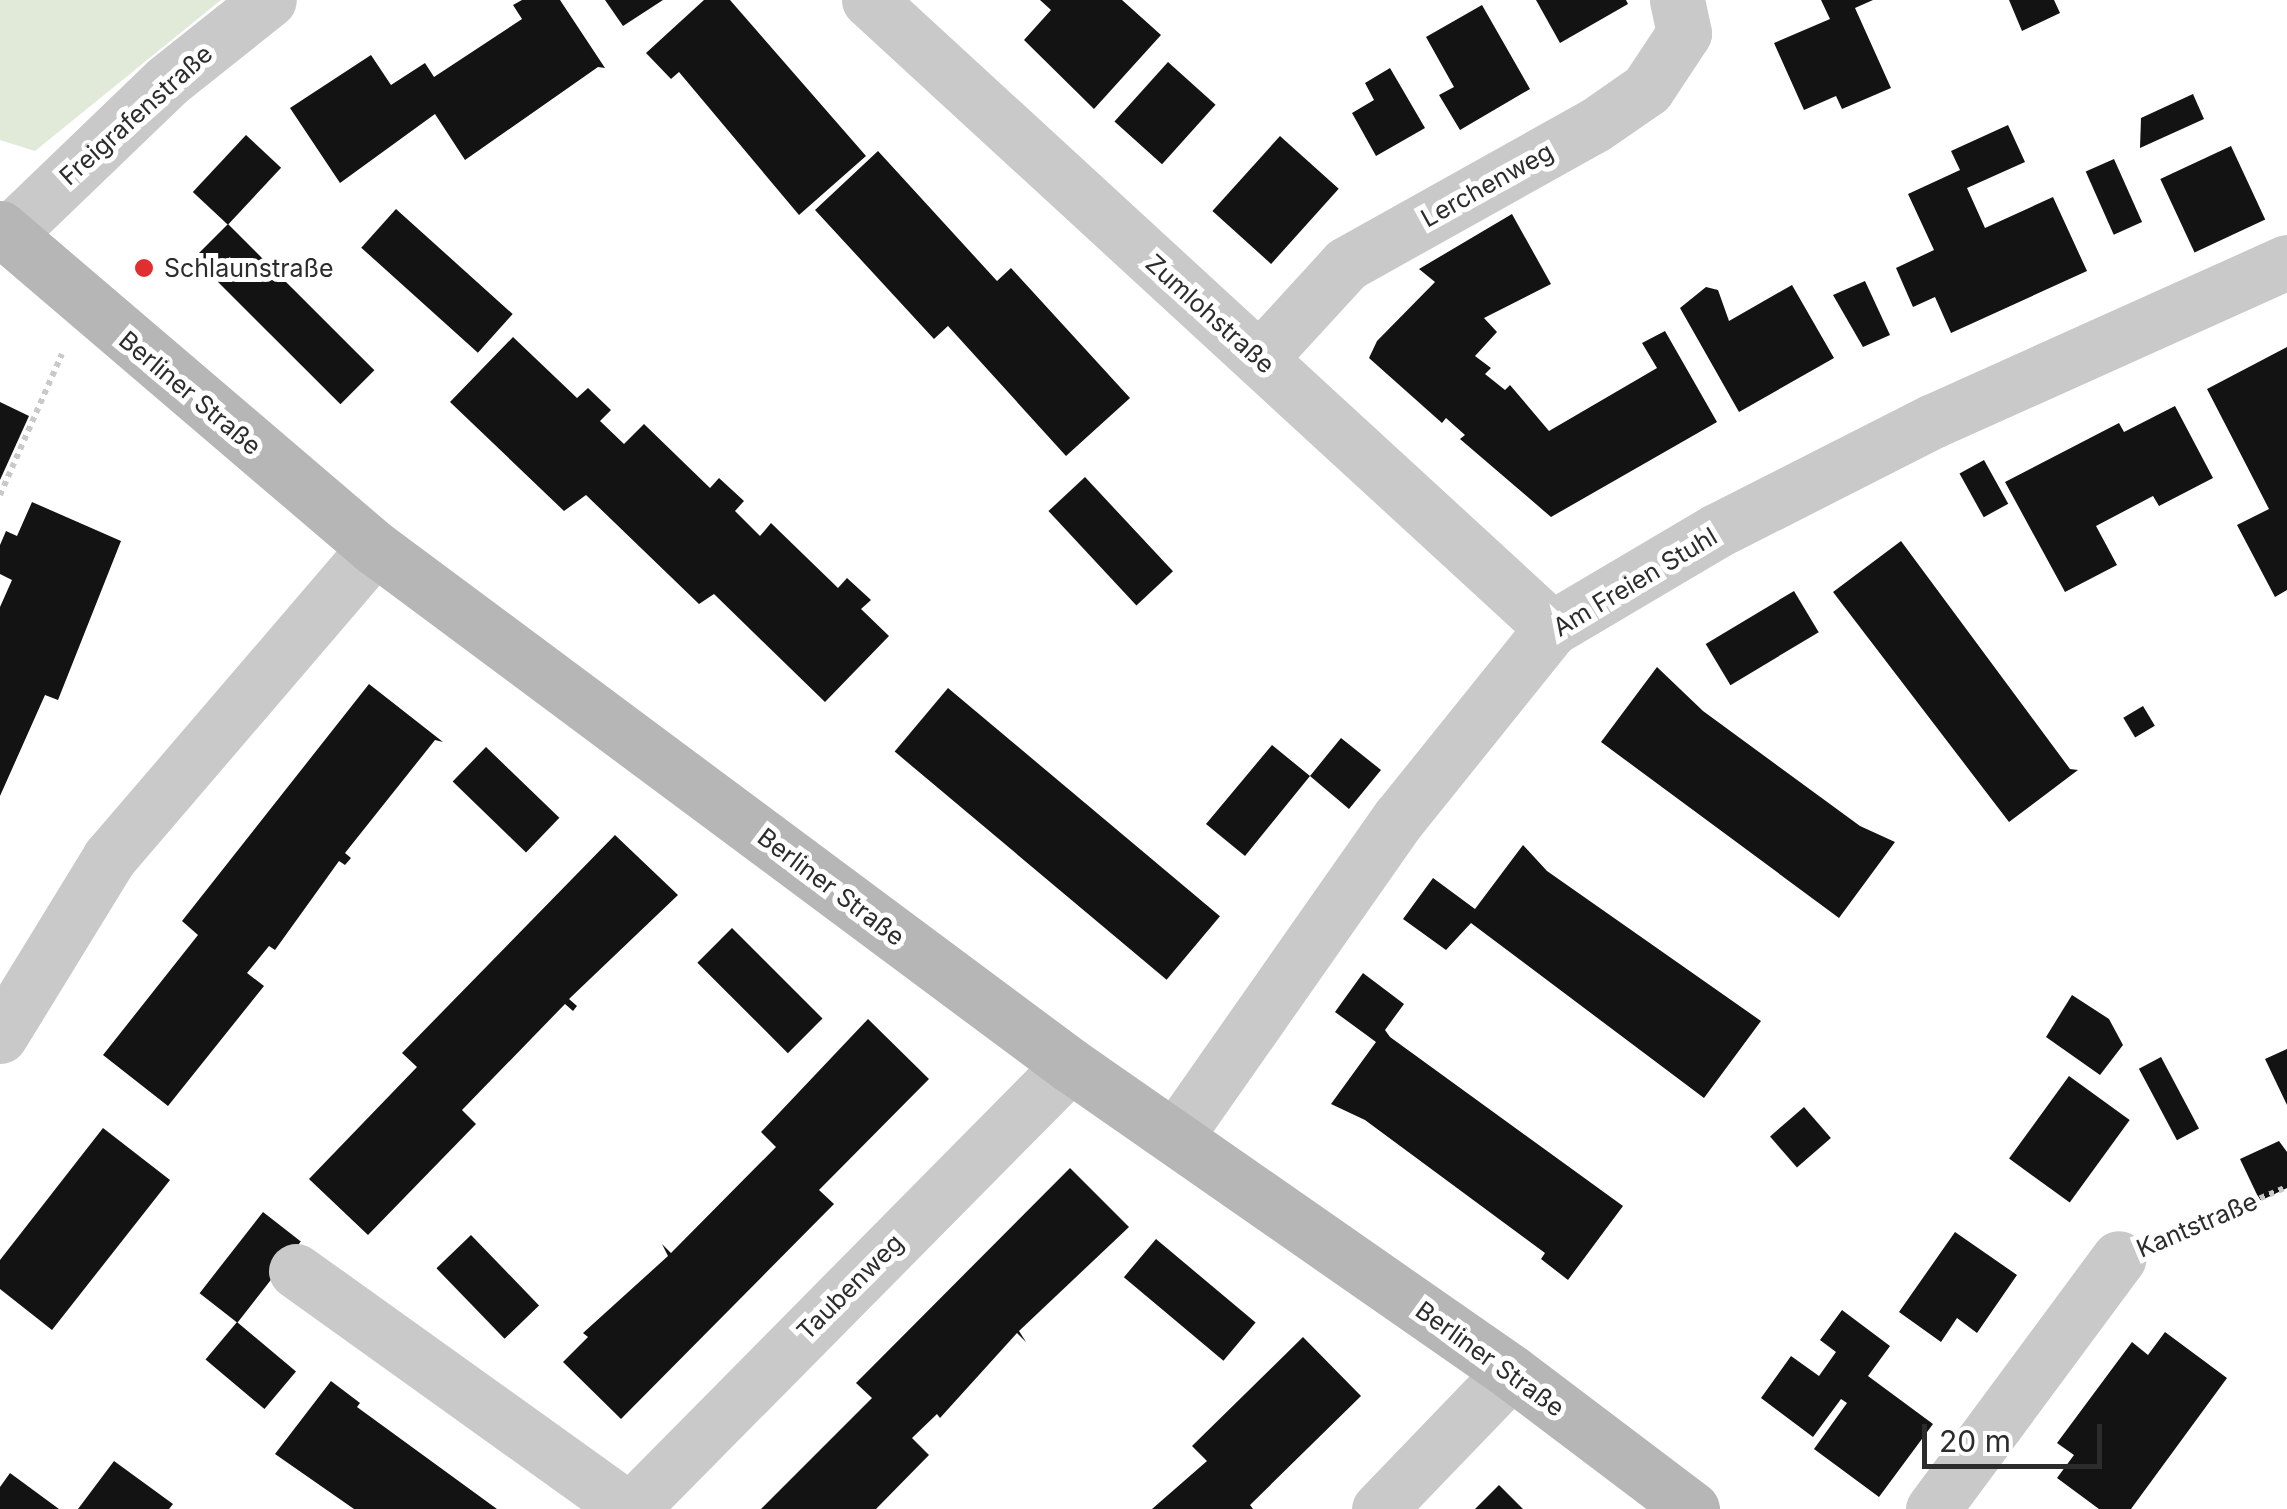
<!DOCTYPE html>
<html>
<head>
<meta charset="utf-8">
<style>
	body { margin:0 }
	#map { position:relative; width:2287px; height:1509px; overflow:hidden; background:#fff; font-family:Inter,sans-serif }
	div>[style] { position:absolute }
	.green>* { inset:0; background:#e1e9d9 }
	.building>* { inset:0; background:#131313; transform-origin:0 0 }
	.path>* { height:6px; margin-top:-3px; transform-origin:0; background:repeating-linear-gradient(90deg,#c9c9c9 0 5px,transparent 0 10px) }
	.street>* { height:55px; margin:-27.5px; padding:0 27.5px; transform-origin:27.5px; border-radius:27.5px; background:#c9c9c9 }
	.secondary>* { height:55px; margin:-27.5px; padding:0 27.5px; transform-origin:27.5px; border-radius:27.5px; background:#b6b6b6 }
	.dots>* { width:28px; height:28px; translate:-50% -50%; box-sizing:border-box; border:5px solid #fff; border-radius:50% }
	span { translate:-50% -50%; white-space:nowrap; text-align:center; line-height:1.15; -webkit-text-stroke:10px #fff; paint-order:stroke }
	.street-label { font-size:25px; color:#2c2c2c }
	.poi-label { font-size:25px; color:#2c2c2c }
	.left { translate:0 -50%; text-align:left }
	.scale { position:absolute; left:1922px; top:1424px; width:180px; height:45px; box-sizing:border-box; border:5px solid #2c2c2c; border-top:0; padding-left:12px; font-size:30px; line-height:35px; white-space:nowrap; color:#2c2c2c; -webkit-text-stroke:8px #fff; paint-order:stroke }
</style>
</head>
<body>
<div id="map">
	<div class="green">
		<div style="clip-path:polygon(0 0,221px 0,35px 151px,0 140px)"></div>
	</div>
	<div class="building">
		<div style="clip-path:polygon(522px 0,560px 0,605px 68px,598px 67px,465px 160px,435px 114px,340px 183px,290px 108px,371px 55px,391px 85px,425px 63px,434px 77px,522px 19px,513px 5px)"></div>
		<div style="clip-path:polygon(605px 0,663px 0,623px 26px)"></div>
		<div style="clip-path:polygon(704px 0,730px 0,866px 156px,799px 215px,679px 72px,671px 79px,646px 53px)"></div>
		<div style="clip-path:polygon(1040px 0,1122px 0,1161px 35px,1094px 109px,1024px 40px,1051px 10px)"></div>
		<div style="clip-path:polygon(1536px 0,1626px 0,1628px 4px,1560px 43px)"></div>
		<div style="clip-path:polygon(1821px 0,1873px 0,1855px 8px,1891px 88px,1842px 109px,1836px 96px,1804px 110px,1774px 43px,1830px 19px)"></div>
		<div style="clip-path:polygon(2009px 0,2054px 0,2060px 13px,2022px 31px)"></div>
		<div style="clip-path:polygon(1482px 5px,1530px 89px,1460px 130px,1439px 95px,1454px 87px,1426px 37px)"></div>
		<div style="left:1168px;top:62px;width:64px;height:80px;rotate:42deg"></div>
		<div style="clip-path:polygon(1390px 68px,1425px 128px,1376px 156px,1352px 113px,1374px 100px,1365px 83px)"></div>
		<div style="clip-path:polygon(2193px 94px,2204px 119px,2140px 148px,2141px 118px)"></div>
		<div style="clip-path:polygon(2008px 125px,2025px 162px,1967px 188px,1985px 228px,2053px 197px,2087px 271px,1951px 333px,1935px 297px,1913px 307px,1896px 268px,1934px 250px,1908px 194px,1960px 170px,1951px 151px)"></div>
		<div style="left:246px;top:135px;width:48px;height:78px;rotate:43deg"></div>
		<div style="left:1280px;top:136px;width:79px;height:101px;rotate:42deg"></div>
		<div style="left:2231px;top:146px;width:81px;height:78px;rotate:65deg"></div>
		<div style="clip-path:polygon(878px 151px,997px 281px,1011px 268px,1130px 398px,1066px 456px,948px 326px,934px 339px,815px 210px)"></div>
		<div style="left:2114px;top:159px;width:69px;height:31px;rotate:66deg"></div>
		<div style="left:396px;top:209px;width:157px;height:52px;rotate:42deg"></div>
		<div style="clip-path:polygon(1512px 214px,1551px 284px,1484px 318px,1497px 332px,1475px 356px,1491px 368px,1485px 374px,1505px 390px,1510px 385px,1549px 431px,1657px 368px,1642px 343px,1665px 331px,1717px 422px,1551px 517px,1460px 439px,1465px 435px,1446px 418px,1442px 423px,1369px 358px,1377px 341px,1435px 282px,1419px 269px)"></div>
		<div style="left:228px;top:224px;width:207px;height:48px;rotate:45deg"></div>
		<div style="clip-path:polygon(1865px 281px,1890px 335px,1863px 347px,1833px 295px)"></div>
		<div style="clip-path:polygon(1792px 285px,1834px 358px,1739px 412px,1680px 308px,1706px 287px,1718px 290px,1729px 321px)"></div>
		<div style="clip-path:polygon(513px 337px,577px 398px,588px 388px,611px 410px,600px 421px,624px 444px,644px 424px,710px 488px,719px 478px,744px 501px,735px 511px,760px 536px,771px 523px,838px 588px,847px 578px,871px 600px,861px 609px,889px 636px,825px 702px,714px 594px,699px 604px,586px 495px,564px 511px,450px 402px)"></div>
		<div style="clip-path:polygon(2287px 347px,2287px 590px,2275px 597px,2237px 525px,2269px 509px,2207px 389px)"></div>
		<div style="clip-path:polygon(0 402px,29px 416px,0 480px)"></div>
		<div style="clip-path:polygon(2175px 406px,2213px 478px,2159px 506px,2153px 496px,2096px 526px,2117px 565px,2065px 592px,2005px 482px,2119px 423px,2124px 432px)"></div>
		<div style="left:1984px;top:460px;width:50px;height:28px;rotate:61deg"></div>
		<div style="left:1085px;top:477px;width:129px;height:50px;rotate:47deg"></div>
		<div style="clip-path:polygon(32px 502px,121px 541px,58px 700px,45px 695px,0 796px,0 607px,12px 580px,0 574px,0 545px,6px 531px,17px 536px)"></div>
		<div style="clip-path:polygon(1901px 541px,2070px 769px,2078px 770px,2009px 822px,1833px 592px)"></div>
		<div style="left:1794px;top:591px;width:48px;height:103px;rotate:59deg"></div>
		<div style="clip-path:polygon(1657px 667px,1703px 711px,1860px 826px,1895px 842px,1839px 918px,1601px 742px)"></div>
		<div style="clip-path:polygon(369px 684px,443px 742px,435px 740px,345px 853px,351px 858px,345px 865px,339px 861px,275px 950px,269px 946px,247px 973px,264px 986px,168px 1106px,103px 1055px,198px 935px,182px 921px)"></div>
		<div style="left:948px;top:688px;width:355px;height:83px;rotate:40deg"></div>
		<div style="left:2143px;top:706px;width:23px;height:23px;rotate:59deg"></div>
		<div style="clip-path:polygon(1341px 738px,1381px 770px,1349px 809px,1310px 776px,1245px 856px,1206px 824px,1272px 745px,1310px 776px)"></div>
		<div style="left:486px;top:747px;width:102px;height:48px;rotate:44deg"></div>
		<div style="clip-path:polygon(615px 835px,678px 895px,569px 999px,577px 1006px,573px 1011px,565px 1004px,462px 1110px,476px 1124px,368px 1235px,309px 1179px,417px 1067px,402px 1053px)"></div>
		<div style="clip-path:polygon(1523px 845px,1547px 871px,1761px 1021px,1704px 1098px,1471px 923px,1446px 950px,1403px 919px,1433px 878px,1475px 909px)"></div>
		<div style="left:732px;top:928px;width:128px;height:49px;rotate:45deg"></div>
		<div style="clip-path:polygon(1363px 973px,1404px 1004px,1385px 1030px,1390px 1037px,1623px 1206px,1568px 1280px,1541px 1259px,1545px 1253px,1365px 1120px,1331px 1104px,1376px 1042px,1335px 1012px)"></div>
		<div style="clip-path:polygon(2072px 995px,2109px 1019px,2123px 1045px,2100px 1075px,2046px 1037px)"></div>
		<div style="clip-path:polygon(868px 1019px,929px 1079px,819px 1190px,834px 1204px,621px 1419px,563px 1362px,588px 1337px,583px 1333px,668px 1256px,662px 1244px,671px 1253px,776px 1147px,761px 1132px)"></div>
		<div style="clip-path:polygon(2287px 1049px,2287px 1105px,2265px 1059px)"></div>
		<div style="left:2161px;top:1057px;width:81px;height:25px;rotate:62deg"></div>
		<div style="left:2069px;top:1076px;width:75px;height:102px;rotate:36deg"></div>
		<div style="left:1804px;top:1107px;width:41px;height:45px;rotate:49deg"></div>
		<div style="clip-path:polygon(103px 1128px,170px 1180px,52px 1330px,0 1289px,0 1260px)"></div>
		<div style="clip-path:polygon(2279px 1141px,2287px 1152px,2287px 1188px,2260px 1201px,2240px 1159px)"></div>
		<div style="clip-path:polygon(1070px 1168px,1129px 1227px,1019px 1331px,1026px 1342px,1017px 1333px,940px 1418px,937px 1414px,912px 1438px,929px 1455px,876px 1509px,761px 1509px,872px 1398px,856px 1383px)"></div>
		<div style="left:263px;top:1212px;width:48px;height:103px;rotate:38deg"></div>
		<div style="clip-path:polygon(1955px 1232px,2017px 1275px,1977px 1333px,1957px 1318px,1941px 1342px,1899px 1312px)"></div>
		<div style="left:471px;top:1235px;width:98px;height:48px;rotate:46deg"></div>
		<div style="left:1156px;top:1239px;width:130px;height:50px;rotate:40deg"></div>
		<div style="clip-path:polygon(1842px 1310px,1890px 1346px,1868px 1376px,1933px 1424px,1879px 1497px,1814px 1449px,1847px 1403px,1841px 1399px,1813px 1437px,1761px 1398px,1791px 1356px,1819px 1376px,1836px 1352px,1820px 1340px)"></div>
		<div style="left:237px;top:1322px;width:77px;height:49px;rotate:40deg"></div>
		<div style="clip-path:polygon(2165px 1332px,2227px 1378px,2131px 1509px,2099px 1509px,2057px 1478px,2074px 1455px,2057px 1443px,2132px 1342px,2148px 1355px)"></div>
		<div style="clip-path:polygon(1303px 1337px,1361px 1396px,1250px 1505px,1253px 1509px,1152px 1509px,1207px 1461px,1192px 1446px)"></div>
		<div style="clip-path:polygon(331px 1381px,360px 1403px,357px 1407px,497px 1509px,354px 1509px,275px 1454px)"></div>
		<div style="clip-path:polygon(114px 1461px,173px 1504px,169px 1509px,78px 1509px)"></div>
		<div style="clip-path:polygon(10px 1473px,59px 1509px,0 1509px,0 1487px)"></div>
		<div style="clip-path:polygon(1499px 1485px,1523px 1509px,1475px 1509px)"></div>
	</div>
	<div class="path">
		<div style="left:0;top:495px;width:154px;rotate:-66.3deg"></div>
		<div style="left:2168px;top:1237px;width:129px;rotate:-22.8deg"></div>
	</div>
	<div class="street">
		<div style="left:869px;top:0;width:928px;rotate:42.6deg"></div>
		<div style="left:7px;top:235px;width:222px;rotate:-43.9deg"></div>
		<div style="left:167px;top:81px;width:130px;rotate:-38.5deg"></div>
		<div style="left:1260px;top:358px;width:127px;rotate:-47.5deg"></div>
		<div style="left:1346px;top:264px;width:285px;rotate:-29.2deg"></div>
		<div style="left:1595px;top:125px;width:63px;rotate:-34.7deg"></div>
		<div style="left:1647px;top:89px;width:67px;rotate:-56.5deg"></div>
		<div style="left:1684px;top:33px;width:34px;rotate:-102deg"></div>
		<div style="left:0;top:1036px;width:209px;rotate:-58.5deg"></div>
		<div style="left:109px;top:858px;width:408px;rotate:-49.4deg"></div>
		<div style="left:1176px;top:1136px;width:388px;rotate:-55deg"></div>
		<div style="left:1399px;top:818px;width:244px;rotate:-51.2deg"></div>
		<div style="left:1552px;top:628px;width:191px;rotate:-30.6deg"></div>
		<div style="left:1716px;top:531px;width:243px;rotate:-26.9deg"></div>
		<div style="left:1933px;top:421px;width:388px;rotate:-24.2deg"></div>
		<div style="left:296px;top:1271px;width:408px;rotate:35.6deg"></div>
		<div style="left:631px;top:1509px;width:624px;rotate:-45.32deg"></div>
		<div style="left:1379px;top:1509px;width:190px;rotate:-46.1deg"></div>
		<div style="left:1933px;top:1509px;width:312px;rotate:-53.5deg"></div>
	</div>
	<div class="secondary">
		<div style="left:0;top:228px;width:493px;rotate:40.5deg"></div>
		<div style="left:375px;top:548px;width:866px;rotate:36.65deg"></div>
		<div style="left:1070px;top:1065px;width:537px;rotate:34.84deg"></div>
		<div style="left:1511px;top:1372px;width:227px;rotate:37.1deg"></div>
	</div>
	<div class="dots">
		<div style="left:144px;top:268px;background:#e12f31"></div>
	</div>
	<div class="street-label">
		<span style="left:136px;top:115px;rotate:-42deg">Freigrafenstraße</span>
		<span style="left:1487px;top:185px;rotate:-29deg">Lerchenweg</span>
		<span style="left:1210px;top:314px;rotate:42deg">Zumlohstraße</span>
		<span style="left:190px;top:393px;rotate:40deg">Berliner Straße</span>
		<span style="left:1635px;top:582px;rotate:-31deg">Am Freien Stuhl</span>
		<span style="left:831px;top:887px;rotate:37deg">Berliner Straße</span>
		<span style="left:2197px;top:1225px;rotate:-23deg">Kantstraße</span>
		<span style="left:850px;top:1287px;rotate:-45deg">Taubenweg</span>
		<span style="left:1490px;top:1359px;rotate:36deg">Berliner Straße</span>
	</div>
	<div class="poi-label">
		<span class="left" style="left:164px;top:268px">Schlaunstraße</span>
	</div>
	<div class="scale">20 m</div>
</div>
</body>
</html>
